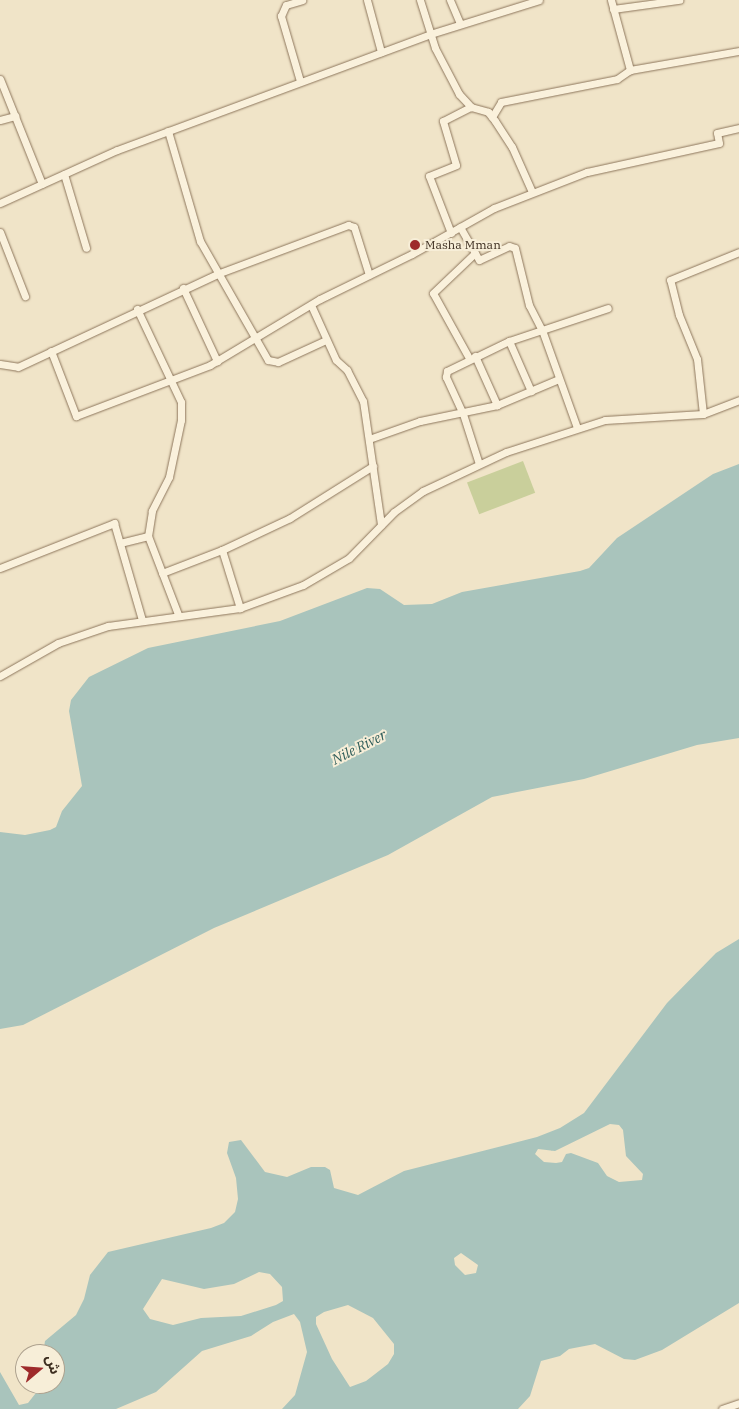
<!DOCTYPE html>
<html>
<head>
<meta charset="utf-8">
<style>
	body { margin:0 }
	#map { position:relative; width:739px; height:1409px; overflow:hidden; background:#f0e4c8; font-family:"IBM Plex Serif","Noto Sans Arabic",serif }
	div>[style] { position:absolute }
	.green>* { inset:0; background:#c9cf9b; transform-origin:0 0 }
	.water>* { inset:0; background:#a9c4bc }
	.roads { filter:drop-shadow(0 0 1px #8d765c) drop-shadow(0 0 1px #8d765c) }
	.street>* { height:7px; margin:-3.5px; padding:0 3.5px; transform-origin:3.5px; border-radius:3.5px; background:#faf1dc }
	.dots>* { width:14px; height:14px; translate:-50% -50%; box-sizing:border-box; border:2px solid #f7eed8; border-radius:50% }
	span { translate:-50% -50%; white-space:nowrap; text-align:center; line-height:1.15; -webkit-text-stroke:4px #f7eed8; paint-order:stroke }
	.poi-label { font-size:12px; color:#3d2e20 }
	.left { translate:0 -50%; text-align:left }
	.water-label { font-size:14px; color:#2f5d5a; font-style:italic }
	.north { position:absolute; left:15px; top:1344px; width:50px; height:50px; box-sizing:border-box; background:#f7eed8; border:1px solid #ada18e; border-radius:50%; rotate:72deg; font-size:14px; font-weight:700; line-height:20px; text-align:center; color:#3d2e20 }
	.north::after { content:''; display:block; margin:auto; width:18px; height:22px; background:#9e2a2b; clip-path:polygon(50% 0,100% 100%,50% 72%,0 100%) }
</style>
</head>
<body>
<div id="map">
	<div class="green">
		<div style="left:523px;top:461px;width:34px;height:60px;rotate:69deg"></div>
	</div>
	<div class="water">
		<div style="clip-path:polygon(739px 464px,739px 738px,697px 745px,584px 779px,492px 797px,388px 855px,214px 928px,23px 1025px,0 1029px,0 832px,25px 835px,50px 830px,56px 827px,62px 811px,82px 786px,69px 711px,71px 700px,89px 677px,148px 648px,280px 621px,367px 588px,380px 589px,404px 605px,432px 604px,462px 592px,580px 571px,589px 568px,617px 538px,713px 474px)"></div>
		<div style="clip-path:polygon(evenodd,739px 939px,739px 1303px,662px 1350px,635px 1360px,624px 1359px,595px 1344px,569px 1349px,560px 1356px,541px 1361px,530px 1396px,518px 1409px,282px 1409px,295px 1395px,307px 1352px,300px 1322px,294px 1314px,273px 1322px,251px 1336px,202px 1351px,156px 1392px,116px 1409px,0 1409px,0 1372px,19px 1405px,28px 1403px,43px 1384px,55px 1384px,55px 1354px,43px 1354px,45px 1341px,76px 1315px,84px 1299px,90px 1275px,108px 1252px,211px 1228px,224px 1223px,235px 1212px,238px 1199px,236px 1178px,227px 1153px,229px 1142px,241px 1140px,265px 1172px,287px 1177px,311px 1167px,325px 1167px,330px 1170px,334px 1188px,358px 1195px,404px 1171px,537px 1137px,560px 1128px,584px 1113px,667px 1003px,716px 953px,739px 939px,610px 1124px,619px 1125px,623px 1130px,626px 1156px,643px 1174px,642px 1180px,619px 1182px,607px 1176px,598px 1163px,571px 1153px,566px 1154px,562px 1162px,556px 1163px,544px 1162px,535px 1154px,538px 1149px,555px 1151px,610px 1124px,739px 939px,461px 1253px,478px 1265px,476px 1273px,465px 1275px,455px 1265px,454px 1258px,461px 1253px,739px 939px,259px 1272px,270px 1274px,282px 1287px,283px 1301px,276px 1305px,241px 1316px,201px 1318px,173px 1325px,150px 1319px,143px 1309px,162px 1279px,204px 1289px,234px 1284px,259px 1272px,739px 939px,348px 1305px,373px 1318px,394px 1344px,394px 1354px,388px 1364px,366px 1381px,350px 1387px,332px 1359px,316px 1324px,316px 1317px,324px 1312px,348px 1305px)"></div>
	</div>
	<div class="roads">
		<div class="street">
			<div style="left:367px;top:0;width:54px;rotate:74.9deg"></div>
			<div style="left:420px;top:0;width:50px;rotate:72.6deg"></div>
			<div style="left:435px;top:48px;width:52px;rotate:62.4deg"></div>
			<div style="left:459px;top:94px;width:18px;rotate:47deg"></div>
			<div style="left:471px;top:107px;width:18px;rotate:16deg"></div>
			<div style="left:488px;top:112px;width:11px;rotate:52deg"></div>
			<div style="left:495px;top:121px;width:31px;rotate:57deg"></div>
			<div style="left:512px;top:147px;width:49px;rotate:66deg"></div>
			<div style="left:450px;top:0;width:26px;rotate:67deg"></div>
			<div style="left:611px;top:0;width:73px;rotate:74.8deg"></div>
			<div style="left:630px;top:70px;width:111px;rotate:-9.9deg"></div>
			<div style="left:613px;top:9px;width:67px;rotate:-7.8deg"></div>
			<div style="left:0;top:79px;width:113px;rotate:68.2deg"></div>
			<div style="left:300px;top:81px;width:68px;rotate:-106.3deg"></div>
			<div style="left:281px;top:16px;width:12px;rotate:-66deg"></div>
			<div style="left:286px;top:5px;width:17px;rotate:-17deg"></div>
			<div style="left:492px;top:117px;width:17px;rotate:-59deg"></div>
			<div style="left:501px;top:102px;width:118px;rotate:-11.2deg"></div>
			<div style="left:617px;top:79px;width:16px;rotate:-35deg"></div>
			<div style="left:0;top:120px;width:16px;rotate:-15deg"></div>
			<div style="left:168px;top:131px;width:115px;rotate:73.8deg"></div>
			<div style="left:200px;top:241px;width:137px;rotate:60.3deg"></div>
			<div style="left:268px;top:360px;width:10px;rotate:11deg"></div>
			<div style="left:278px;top:362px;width:53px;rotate:-24.6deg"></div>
			<div style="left:64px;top:174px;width:77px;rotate:73.4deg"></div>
			<div style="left:0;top:203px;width:128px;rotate:-24.4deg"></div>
			<div style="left:117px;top:150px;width:334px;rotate:-20.3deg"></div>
			<div style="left:430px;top:34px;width:114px;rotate:-17.3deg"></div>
			<div style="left:460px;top:227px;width:38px;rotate:60deg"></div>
			<div style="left:479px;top:260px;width:33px;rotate:-25deg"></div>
			<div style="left:509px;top:246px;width:6px;rotate:18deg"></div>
			<div style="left:515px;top:248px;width:59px;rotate:76.2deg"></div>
			<div style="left:529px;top:305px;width:28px;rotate:63deg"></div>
			<div style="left:542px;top:330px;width:104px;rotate:70.3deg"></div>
			<div style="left:0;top:232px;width:69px;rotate:68.7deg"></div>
			<div style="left:451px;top:233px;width:61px;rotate:-111.1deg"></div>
			<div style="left:429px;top:176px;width:29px;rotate:-22deg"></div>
			<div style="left:456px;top:165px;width:46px;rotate:-106.5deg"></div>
			<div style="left:443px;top:121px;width:31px;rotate:-27deg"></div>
			<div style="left:183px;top:288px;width:81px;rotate:65deg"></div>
			<div style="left:311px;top:305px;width:60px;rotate:65.6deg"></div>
			<div style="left:336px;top:360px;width:15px;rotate:42deg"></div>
			<div style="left:347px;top:370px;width:35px;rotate:63deg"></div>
			<div style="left:363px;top:401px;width:125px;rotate:81.7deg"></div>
			<div style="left:137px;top:309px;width:103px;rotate:64.7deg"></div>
			<div style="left:181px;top:402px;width:18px;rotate:90deg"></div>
			<div style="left:181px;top:420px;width:58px;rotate:101.9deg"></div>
			<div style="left:169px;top:477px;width:38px;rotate:117deg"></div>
			<div style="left:152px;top:511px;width:25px;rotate:99deg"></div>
			<div style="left:148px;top:536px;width:84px;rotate:69deg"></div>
			<div style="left:509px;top:341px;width:55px;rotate:66.3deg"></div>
			<div style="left:51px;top:351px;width:70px;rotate:69deg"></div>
			<div style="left:76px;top:416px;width:143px;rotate:-20.8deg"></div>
			<div style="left:210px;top:365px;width:128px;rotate:-31deg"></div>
			<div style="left:320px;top:299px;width:102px;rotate:-26.1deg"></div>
			<div style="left:412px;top:254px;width:94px;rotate:-29.3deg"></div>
			<div style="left:494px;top:208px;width:100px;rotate:-21.2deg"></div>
			<div style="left:587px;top:172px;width:135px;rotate:-12.4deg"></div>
			<div style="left:719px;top:143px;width:10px;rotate:-101deg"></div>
			<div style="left:717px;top:133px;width:23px;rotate:-13deg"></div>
			<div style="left:475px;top:356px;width:54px;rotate:65.8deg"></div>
			<div style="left:469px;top:358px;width:74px;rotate:-119deg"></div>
			<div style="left:433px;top:293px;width:58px;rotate:-43.6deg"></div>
			<div style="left:0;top:364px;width:18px;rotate:9deg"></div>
			<div style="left:18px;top:367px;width:220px;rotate:-25deg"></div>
			<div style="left:217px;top:274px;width:140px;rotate:-20.5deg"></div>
			<div style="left:348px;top:225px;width:6px;rotate:18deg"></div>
			<div style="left:354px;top:227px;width:50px;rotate:72.6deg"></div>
			<div style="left:703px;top:414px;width:55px;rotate:-96.2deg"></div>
			<div style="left:697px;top:359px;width:48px;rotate:-112.2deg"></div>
			<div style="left:679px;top:315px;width:36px;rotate:-104deg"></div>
			<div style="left:670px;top:280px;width:74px;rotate:-22.1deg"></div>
			<div style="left:369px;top:439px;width:54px;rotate:-19.4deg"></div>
			<div style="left:420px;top:421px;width:79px;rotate:-11.7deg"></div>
			<div style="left:497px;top:405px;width:67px;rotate:-22.8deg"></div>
			<div style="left:479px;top:464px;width:52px;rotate:-107.7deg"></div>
			<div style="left:463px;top:414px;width:41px;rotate:-114.7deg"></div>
			<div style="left:446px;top:377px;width:6px;rotate:-81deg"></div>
			<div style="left:447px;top:371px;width:69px;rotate:-25.8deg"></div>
			<div style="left:509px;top:341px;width:104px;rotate:-18.4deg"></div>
			<div style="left:120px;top:543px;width:29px;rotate:-14deg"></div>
			<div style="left:222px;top:550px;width:61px;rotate:72.8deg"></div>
			<div style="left:0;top:568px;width:123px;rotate:-21.5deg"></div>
			<div style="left:114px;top:523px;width:101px;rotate:73.9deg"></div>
			<div style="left:162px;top:573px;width:64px;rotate:-21deg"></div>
			<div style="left:222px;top:550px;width:75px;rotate:-25.2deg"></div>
			<div style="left:290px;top:518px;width:98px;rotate:-32.1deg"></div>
			<div style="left:0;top:676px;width:67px;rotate:-29.6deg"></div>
			<div style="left:58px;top:643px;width:53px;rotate:-18.8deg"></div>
			<div style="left:108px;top:626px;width:133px;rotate:-7.8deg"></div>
			<div style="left:240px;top:608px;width:67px;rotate:-20.1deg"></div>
			<div style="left:303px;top:585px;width:53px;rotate:-30.4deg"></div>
			<div style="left:349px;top:558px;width:64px;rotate:-45.6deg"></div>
			<div style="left:394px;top:512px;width:36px;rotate:-36deg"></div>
			<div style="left:423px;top:491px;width:92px;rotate:-25.2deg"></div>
			<div style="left:506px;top:452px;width:104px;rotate:-17.9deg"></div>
			<div style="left:605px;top:420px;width:98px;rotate:-3.5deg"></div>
			<div style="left:703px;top:414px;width:39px;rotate:-21deg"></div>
			<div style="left:722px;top:1409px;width:18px;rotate:-19deg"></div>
		</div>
	</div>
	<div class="dots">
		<div style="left:415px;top:245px;background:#9e2a2b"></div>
	</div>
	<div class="poi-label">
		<span class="left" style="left:425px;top:245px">Masha Mman</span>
	</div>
	<div class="water-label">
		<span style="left:359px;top:747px;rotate:-27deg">Nile River</span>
	</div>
	<div class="north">ش</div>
</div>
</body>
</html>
